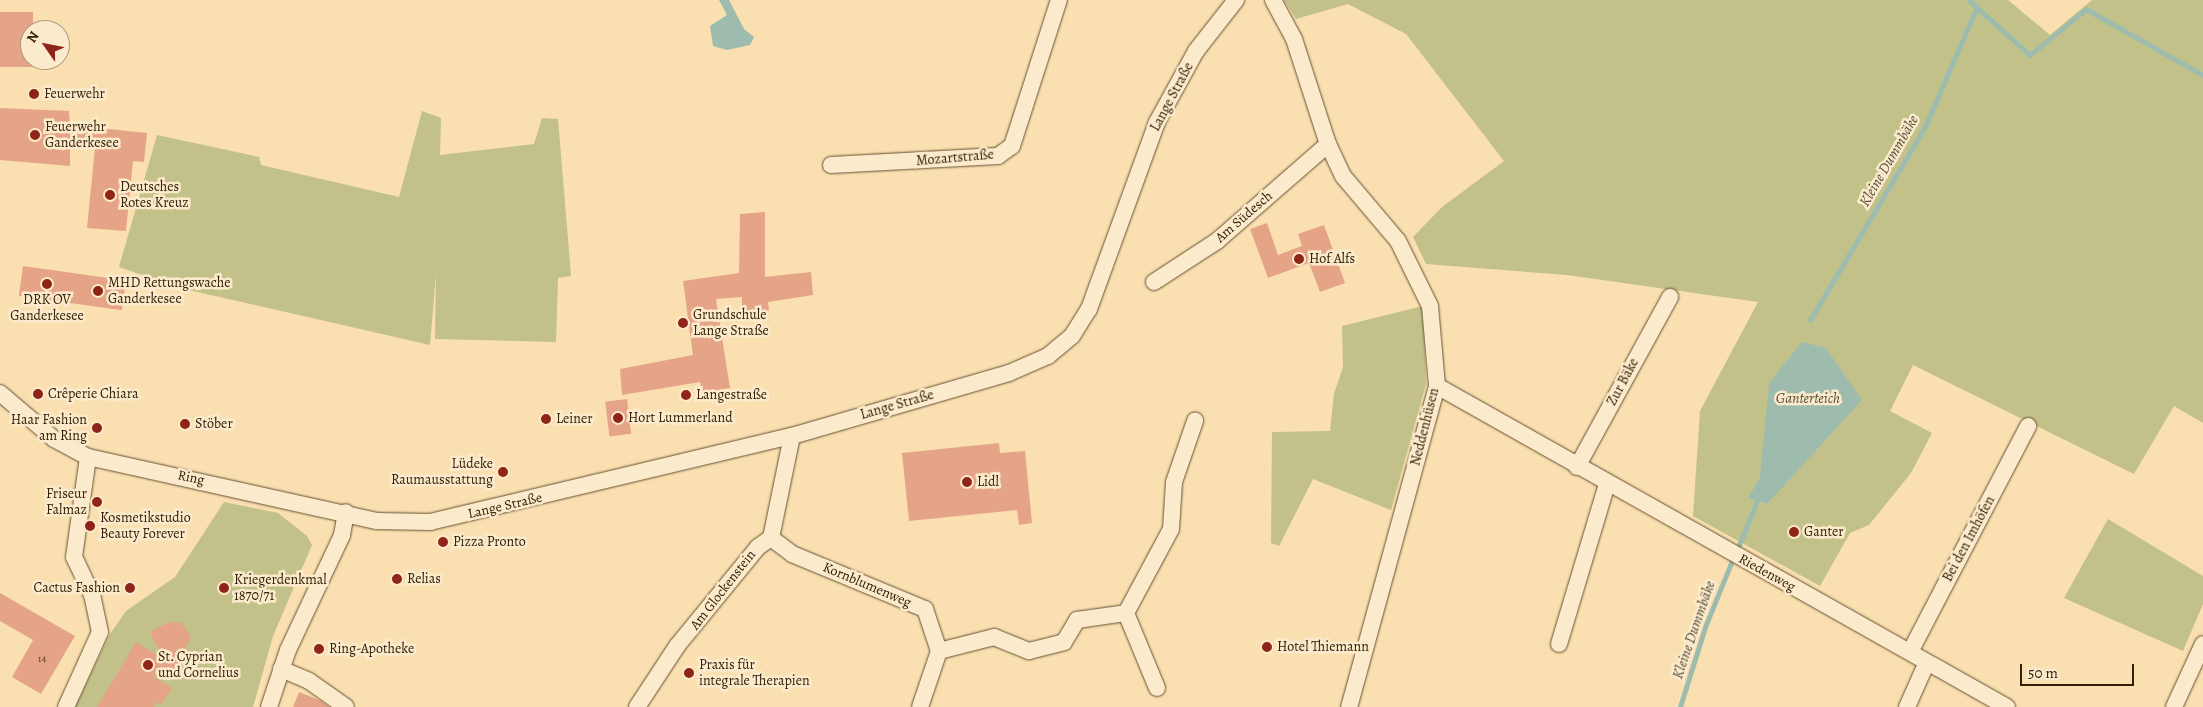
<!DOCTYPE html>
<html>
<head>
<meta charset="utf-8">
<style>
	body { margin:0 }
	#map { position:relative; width:2203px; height:707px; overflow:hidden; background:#fadfb0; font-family:Alegreya,serif }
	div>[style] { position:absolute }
	.green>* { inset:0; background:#c1c189 }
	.water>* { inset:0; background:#9ebcae }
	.stream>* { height:4.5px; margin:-2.25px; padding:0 2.25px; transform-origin:2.25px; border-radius:2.25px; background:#9ebcae }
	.building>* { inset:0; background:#e5a487; transform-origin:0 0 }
	.roads { filter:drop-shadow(0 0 1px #655032) drop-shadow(0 0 1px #655032) }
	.minor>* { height:16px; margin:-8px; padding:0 8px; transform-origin:8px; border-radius:8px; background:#fceacc }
	.dots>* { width:14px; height:14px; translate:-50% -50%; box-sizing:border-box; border:2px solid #fceacc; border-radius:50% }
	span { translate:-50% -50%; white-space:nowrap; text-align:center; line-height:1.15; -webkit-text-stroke:5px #fceacc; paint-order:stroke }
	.number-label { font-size:11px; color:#604128 }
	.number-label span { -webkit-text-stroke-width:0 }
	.poi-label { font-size:14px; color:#332008 }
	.left { translate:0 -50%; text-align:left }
	.right { translate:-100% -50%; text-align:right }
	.street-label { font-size:14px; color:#332008 }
	.water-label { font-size:15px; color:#534f3a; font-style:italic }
	.north { position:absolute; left:20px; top:20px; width:50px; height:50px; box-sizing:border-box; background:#fceacc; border:1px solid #ac997e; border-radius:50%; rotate:303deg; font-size:14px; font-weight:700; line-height:20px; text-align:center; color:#332008 }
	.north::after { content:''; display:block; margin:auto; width:18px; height:22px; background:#8f2418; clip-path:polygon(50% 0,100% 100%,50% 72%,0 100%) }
	.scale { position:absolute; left:2020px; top:664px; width:114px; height:22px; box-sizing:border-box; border:2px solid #332008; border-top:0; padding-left:6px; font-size:15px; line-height:18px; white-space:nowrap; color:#332008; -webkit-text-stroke:4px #fceacc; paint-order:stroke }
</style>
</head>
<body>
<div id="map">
	<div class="green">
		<div style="clip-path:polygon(evenodd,1284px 0,2008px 0,2050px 35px,2092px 0,2203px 0,2203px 423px,2174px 406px,2134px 474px,1913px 365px,1890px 411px,1932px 433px,1911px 473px,1869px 525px,1850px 533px,1820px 586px,1693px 516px,1700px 411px,1758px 302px,1567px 275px,1426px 264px,1413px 237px,1442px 207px,1504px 161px,1406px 34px,1348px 4px,1296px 19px,1284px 0,1760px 476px,1767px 504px,1748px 498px,1760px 476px)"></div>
		<div style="clip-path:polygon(422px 111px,441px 118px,440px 155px,534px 144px,542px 118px,558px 119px,571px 276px,558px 278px,556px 342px,435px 339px,436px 274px,430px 345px,180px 288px,119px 267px,157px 135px,259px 157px,261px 165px,399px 197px)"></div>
		<div style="clip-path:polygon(1423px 306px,1426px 384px,1391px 510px,1313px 479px,1279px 546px,1271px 543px,1272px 432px,1330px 431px,1334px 394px,1343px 367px,1342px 326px)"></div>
		<div style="clip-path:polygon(224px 502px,278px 513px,307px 536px,312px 545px,273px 636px,253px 707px,75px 707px,110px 634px,126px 611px,175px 577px)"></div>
		<div style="clip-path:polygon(2108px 519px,2203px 576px,2203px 604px,2183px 651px,2064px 598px)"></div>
	</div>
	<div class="water">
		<div style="clip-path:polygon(719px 0,729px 0,744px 29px,754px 37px,750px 45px,727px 50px,713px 46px,710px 26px,727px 15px)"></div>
		<div style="clip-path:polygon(1802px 342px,1826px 348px,1862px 400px,1767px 504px,1748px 498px,1760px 476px,1769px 383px)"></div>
	</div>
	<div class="stream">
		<div style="left:1969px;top:0;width:82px;rotate:42deg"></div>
		<div style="left:2030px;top:55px;width:72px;rotate:-39.4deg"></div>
		<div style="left:2086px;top:9px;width:134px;rotate:29.4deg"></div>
		<div style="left:1810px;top:320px;width:225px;rotate:-59.2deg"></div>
		<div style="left:1925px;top:127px;width:131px;rotate:-66.6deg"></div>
		<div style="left:1737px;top:550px;width:58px;rotate:-67.8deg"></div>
		<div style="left:1680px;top:707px;width:84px;rotate:-72.6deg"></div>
		<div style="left:1705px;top:627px;width:71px;rotate:-67.8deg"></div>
	</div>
	<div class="building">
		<div style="left:0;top:12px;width:33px;height:55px"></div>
		<div style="clip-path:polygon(0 108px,69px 111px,70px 125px,147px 133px,144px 162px,133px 161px,126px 231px,87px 228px,95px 147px,70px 145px,70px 166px,0 160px)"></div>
		<div style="clip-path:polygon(765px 212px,765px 277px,811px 272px,813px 295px,768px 302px,769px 311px,742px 312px,742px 297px,716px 299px,730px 388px,703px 393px,700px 382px,622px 395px,620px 369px,693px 355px,683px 281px,739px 273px,740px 214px)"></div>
		<div style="clip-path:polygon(1267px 223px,1278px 255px,1302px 246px,1298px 234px,1324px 225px,1345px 283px,1320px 292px,1309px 263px,1268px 278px,1250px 229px)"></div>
		<div style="left:23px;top:266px;width:104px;height:30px;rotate:8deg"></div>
		<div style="left:627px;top:399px;width:35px;height:22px;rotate:83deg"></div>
		<div style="clip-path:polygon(999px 443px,1000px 453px,1025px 451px,1032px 523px,1019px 525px,1017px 510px,909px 521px,902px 453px)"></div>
		<div style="clip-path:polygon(0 593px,75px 636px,41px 694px,12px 677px,33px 640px,0 621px)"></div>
		<div style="clip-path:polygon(169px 622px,182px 623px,191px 637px,180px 657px,184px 673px,153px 676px,172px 688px,161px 705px,157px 702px,154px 707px,97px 707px,136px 642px,163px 659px,150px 632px)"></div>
		<div style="clip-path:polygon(299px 692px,319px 700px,329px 707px,293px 707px)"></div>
	</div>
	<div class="roads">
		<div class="minor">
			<div style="left:1273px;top:0;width:44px;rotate:61.7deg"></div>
			<div style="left:1294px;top:39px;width:110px;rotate:72.1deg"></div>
			<div style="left:1328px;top:144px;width:35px;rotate:65deg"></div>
			<div style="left:1343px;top:176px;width:85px;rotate:49.8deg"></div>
			<div style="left:1398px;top:241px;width:72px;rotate:63.8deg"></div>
			<div style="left:1430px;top:306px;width:80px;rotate:85deg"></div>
			<div style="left:1437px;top:386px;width:333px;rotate:105.3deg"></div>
			<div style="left:831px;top:165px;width:167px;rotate:-3.1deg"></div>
			<div style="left:998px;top:156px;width:17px;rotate:-36deg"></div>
			<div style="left:1012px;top:146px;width:153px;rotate:-72.2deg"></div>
			<div style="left:1154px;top:282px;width:75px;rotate:-33.1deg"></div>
			<div style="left:1217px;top:241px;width:147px;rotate:-41.1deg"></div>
			<div style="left:1437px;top:386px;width:654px;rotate:29.39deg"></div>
			<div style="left:0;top:393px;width:71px;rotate:40.4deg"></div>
			<div style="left:54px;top:439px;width:38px;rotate:28deg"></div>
			<div style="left:88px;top:457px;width:296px;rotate:12.5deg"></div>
			<div style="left:377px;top:521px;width:53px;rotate:1.1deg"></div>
			<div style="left:430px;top:522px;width:372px;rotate:-13.4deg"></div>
			<div style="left:792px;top:436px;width:226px;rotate:-16.2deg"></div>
			<div style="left:1009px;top:373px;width:43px;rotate:-23.6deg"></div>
			<div style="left:1048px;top:356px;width:31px;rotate:-40deg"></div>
			<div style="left:1072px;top:336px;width:32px;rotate:-58deg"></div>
			<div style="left:1089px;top:309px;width:199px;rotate:-70deg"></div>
			<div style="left:1157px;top:122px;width:81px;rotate:-61.2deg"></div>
			<div style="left:1196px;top:51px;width:65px;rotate:-51.9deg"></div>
			<div style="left:1577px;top:467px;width:194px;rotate:-61.3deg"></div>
			<div style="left:771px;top:538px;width:26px;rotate:37deg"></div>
			<div style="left:792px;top:554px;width:144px;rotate:22.5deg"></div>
			<div style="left:925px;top:609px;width:44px;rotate:71.6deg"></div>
			<div style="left:939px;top:651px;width:59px;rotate:108.7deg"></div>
			<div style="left:1126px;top:613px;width:95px;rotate:-61.8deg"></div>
			<div style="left:1171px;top:529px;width:47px;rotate:-86.3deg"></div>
			<div style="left:1174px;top:482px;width:65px;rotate:-71deg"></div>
			<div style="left:1559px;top:644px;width:167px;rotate:-73.3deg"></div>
			<div style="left:939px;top:651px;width:57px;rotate:-14.3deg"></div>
			<div style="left:994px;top:637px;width:38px;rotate:22deg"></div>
			<div style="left:1029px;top:651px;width:36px;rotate:-14deg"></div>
			<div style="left:1064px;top:642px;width:26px;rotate:-59deg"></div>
			<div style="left:1077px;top:620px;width:49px;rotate:-8.1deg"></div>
			<div style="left:1126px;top:613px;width:81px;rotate:67.5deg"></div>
			<div style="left:1910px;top:652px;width:255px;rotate:-62.4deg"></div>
			<div style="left:281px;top:669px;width:30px;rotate:23deg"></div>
			<div style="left:309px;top:681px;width:45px;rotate:35.1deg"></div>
			<div style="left:66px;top:707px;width:82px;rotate:-65.6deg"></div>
			<div style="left:100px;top:632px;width:38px;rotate:-102deg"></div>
			<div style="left:92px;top:595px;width:42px;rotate:-115.3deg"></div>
			<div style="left:74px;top:557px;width:101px;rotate:-82deg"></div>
			<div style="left:269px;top:707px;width:60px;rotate:-71.6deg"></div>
			<div style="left:288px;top:650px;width:127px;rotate:-64.8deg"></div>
			<div style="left:342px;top:535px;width:23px;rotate:-80deg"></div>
			<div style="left:637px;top:707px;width:73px;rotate:-56.7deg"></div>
			<div style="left:677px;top:646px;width:128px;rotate:-50.7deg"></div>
			<div style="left:758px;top:547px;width:16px;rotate:-35deg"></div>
			<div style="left:771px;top:538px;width:104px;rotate:-78.4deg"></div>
			<div style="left:1907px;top:707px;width:49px;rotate:-66deg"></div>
			<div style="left:2174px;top:707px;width:69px;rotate:-65.3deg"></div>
		</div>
	</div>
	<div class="dots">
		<div style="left:34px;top:94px;background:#8f2418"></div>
		<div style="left:35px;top:135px;background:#8f2418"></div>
		<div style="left:110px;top:195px;background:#8f2418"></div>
		<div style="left:1299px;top:259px;background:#8f2418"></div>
		<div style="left:47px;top:284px;background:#8f2418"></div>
		<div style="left:98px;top:291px;background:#8f2418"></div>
		<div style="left:683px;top:323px;background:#8f2418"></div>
		<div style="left:38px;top:394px;background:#8f2418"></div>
		<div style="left:686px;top:395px;background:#8f2418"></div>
		<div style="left:618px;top:418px;background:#8f2418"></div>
		<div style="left:546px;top:419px;background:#8f2418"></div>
		<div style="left:185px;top:424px;background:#8f2418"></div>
		<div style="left:97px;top:428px;background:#8f2418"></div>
		<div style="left:503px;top:472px;background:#8f2418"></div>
		<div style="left:967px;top:482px;background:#8f2418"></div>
		<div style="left:97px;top:502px;background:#8f2418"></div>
		<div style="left:90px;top:526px;background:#8f2418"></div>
		<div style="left:1794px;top:532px;background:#8f2418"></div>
		<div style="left:443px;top:542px;background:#8f2418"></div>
		<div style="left:397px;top:579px;background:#8f2418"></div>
		<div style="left:130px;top:588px;background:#8f2418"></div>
		<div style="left:224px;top:588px;background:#8f2418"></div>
		<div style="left:1267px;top:647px;background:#8f2418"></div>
		<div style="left:319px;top:649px;background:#8f2418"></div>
		<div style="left:148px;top:665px;background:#8f2418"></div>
		<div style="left:689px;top:673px;background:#8f2418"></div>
	</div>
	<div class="number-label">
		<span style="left:42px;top:659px">14</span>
	</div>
	<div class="poi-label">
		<span class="left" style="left:44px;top:94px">Feuerwehr</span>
		<span class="left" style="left:45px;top:135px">Feuerwehr<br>Ganderkesee</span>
		<span class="left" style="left:120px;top:195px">Deutsches<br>Rotes Kreuz</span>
		<span class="left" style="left:1309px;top:259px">Hof Alfs</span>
		<span class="left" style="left:108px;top:291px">MHD Rettungswache<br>Ganderkesee</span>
		<span style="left:47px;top:308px">DRK OV<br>Ganderkesee</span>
		<span class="left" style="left:693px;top:323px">Grundschule<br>Lange Straße</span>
		<span class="left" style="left:48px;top:394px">Crêperie Chiara</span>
		<span class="left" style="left:696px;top:395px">Langestraße</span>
		<span class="left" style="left:628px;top:418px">Hort Lummerland</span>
		<span class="left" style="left:556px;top:419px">Leiner</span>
		<span class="right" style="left:87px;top:428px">Haar Fashion<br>am Ring</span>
		<span class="left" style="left:195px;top:424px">Stöber</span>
		<span class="right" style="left:493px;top:472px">Lüdeke<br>Raumausstattung</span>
		<span class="left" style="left:977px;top:482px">Lidl</span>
		<span class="right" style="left:87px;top:502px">Friseur<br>Falmaz</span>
		<span class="left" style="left:100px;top:526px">Kosmetikstudio<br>Beauty Forever</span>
		<span class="left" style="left:1804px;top:532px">Ganter</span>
		<span class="left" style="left:453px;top:542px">Pizza Pronto</span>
		<span class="left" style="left:407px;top:579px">Relias</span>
		<span class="left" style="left:234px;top:588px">Kriegerdenkmal<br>1870/71</span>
		<span class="right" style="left:120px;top:588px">Cactus Fashion</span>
		<span class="left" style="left:1277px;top:647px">Hotel Thiemann</span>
		<span class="left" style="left:329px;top:649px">Ring-Apotheke</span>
		<span class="left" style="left:158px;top:665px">St. Cyprian<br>und Cornelius</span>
		<span class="left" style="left:699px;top:673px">Praxis für<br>integrale Therapien</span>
	</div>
	<div class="street-label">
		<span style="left:1172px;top:97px;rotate:-62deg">Lange Straße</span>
		<span style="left:955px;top:158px;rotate:-5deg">Mozartstraße</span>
		<span style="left:1244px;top:217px;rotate:-41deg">Am Südesch</span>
		<span style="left:1623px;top:382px;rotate:-62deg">Zur Bäke</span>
		<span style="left:897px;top:405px;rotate:-16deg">Lange Straße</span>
		<span style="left:1425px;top:427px;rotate:-76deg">Neddenhüsen</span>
		<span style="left:191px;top:478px;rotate:12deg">Ring</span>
		<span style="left:505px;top:506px;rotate:-13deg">Lange Straße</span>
		<span style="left:1969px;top:539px;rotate:-62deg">Bei den Imhöfen</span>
		<span style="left:1767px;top:573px;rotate:29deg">Riedenweg</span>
		<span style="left:867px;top:585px;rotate:23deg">Kornblumenweg</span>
		<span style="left:723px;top:590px;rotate:-52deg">Am Glockenstein</span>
	</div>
	<div class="water-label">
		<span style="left:1889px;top:161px;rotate:-60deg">Kleine Dummbäke</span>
		<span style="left:1808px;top:399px">Ganterteich</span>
		<span style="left:1694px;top:630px;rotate:-71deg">Kleine Dummbäke</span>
	</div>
	<div class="north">N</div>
	<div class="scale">50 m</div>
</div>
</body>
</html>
